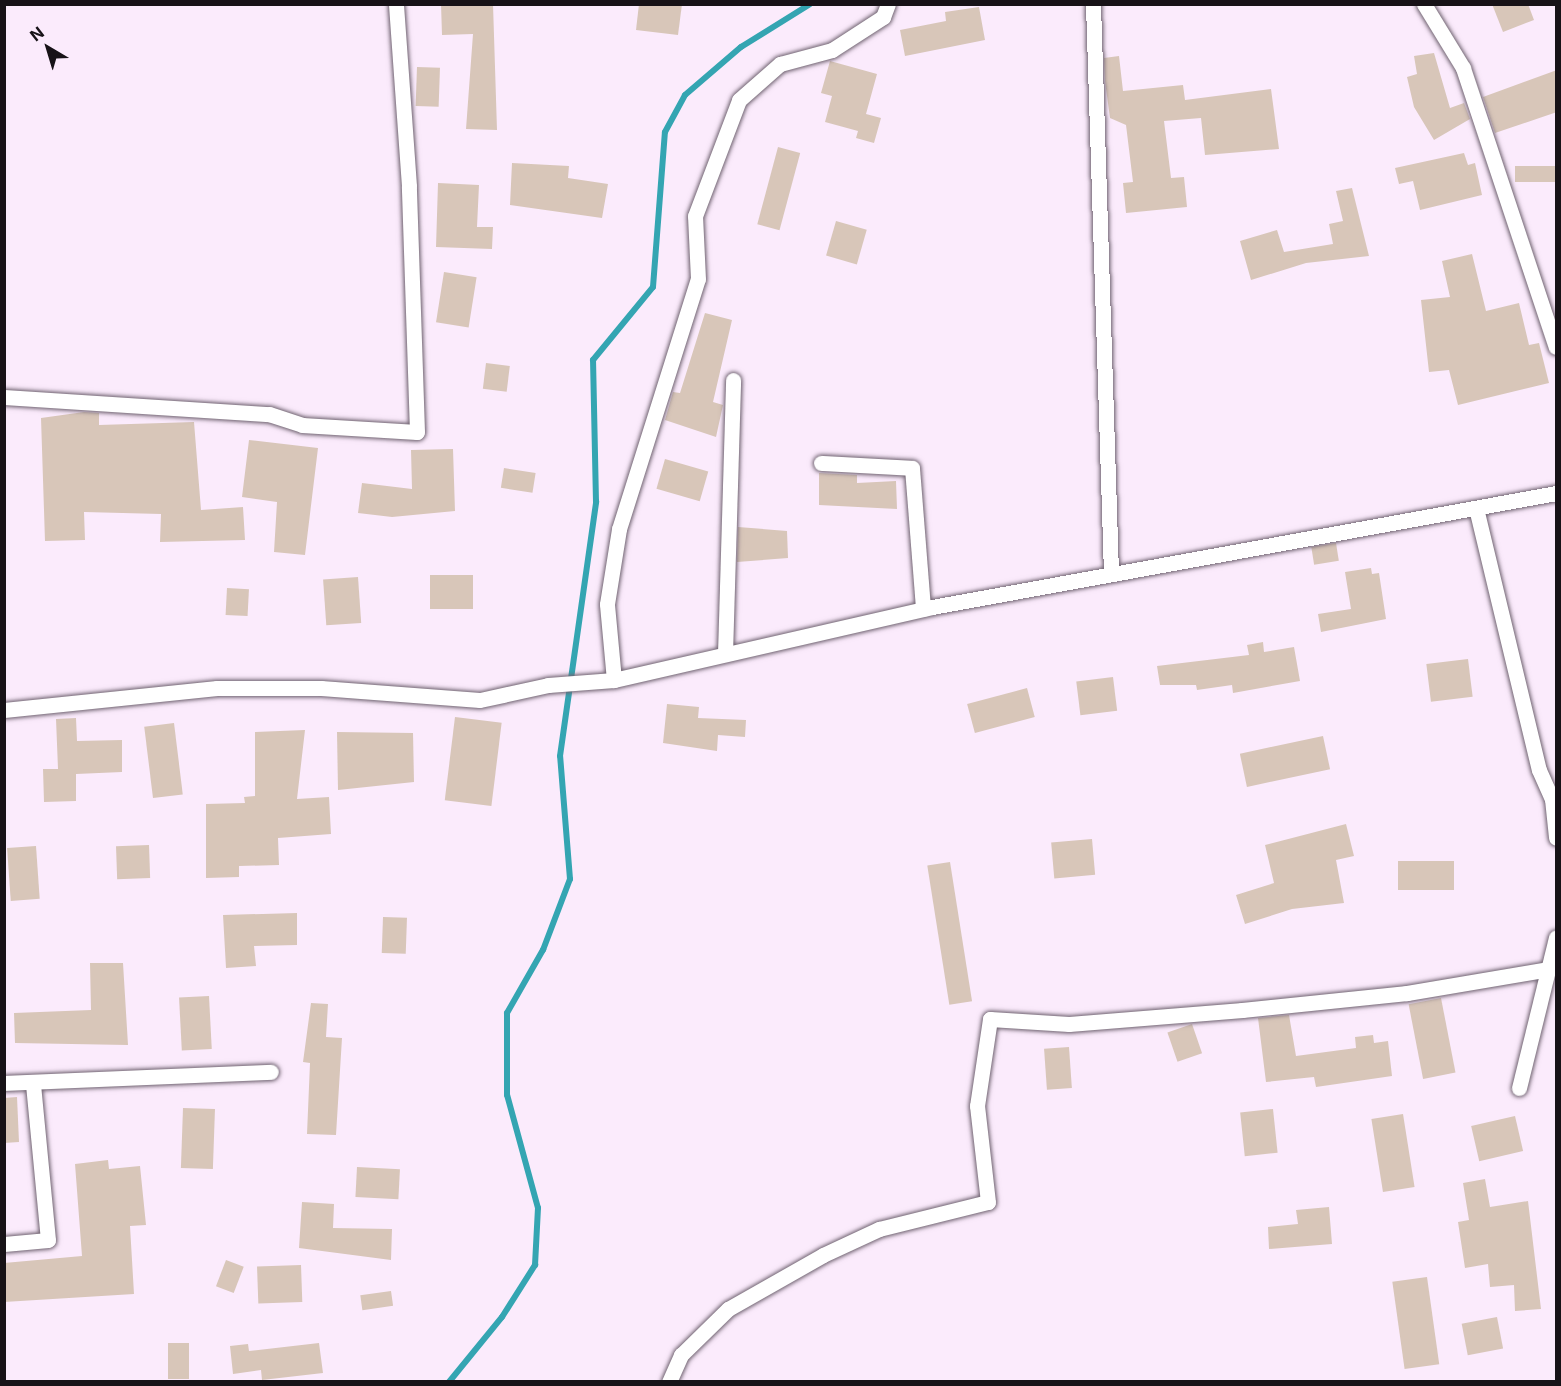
<!DOCTYPE html>
<html>
<head>
<meta charset="utf-8">
<style>
	body { margin:0 }
	#map { position:relative; width:1561px; height:1386px; overflow:hidden; background:#fbebfc; font-family:Inter,sans-serif }
	div>[style] { position:absolute }
	.stream>* { height:6px; margin:-3px; padding:0 3px; transform-origin:3px; border-radius:3px; background:#34a5b2 }
	.building>* { inset:0; background:#d8c6b9; transform-origin:0 0 }
	.roads { filter:drop-shadow(0 0 2px #706371) drop-shadow(0 0 2px #706371) }
	.street>* { height:15px; margin:-7.5px; padding:0 7.5px; transform-origin:7.5px; border-radius:7.5px; background:#fff }
	span { translate:-50% -50%; white-space:nowrap; text-align:center; line-height:1.15; -webkit-text-stroke:4.5px #fbebfc; paint-order:stroke }
	.frame { position:absolute; inset:0; border:6px solid #171217; pointer-events:none }
	.north { position:absolute; left:18px; top:18px; width:60px; height:60px; -webkit-text-stroke:4px #fbebfc; paint-order:stroke; rotate:322deg; font-size:16px; font-weight:700; line-height:24px; text-align:center; color:#171217 }
	.north::after { content:''; display:block; margin:auto; width:21px; height:27px; background:#171217; clip-path:polygon(50% 0,100% 100%,50% 72%,0 100%) }
</style>
</head>
<body>
<div id="map">
	<div class="stream">
		<div style="left:449px;top:1382px;width:84px;rotate:-50.8deg"></div>
		<div style="left:502px;top:1317px;width:62px;rotate:-57.6deg"></div>
		<div style="left:535px;top:1265px;width:57px;rotate:-87deg"></div>
		<div style="left:538px;top:1208px;width:117px;rotate:-105.3deg"></div>
		<div style="left:507px;top:1095px;width:82px;rotate:-90deg"></div>
		<div style="left:507px;top:1013px;width:73px;rotate:-60.3deg"></div>
		<div style="left:543px;top:950px;width:76px;rotate:-69.2deg"></div>
		<div style="left:570px;top:879px;width:123px;rotate:-94.6deg"></div>
		<div style="left:560px;top:756px;width:257px;rotate:-81.9deg"></div>
		<div style="left:596px;top:502px;width:142px;rotate:-91.2deg"></div>
		<div style="left:593px;top:360px;width:94px;rotate:-50.6deg"></div>
		<div style="left:653px;top:287px;width:155px;rotate:-85.6deg"></div>
		<div style="left:665px;top:132px;width:42px;rotate:-61.6deg"></div>
		<div style="left:685px;top:95px;width:74px;rotate:-40.6deg"></div>
		<div style="left:741px;top:47px;width:81px;rotate:-31.9deg"></div>
	</div>
	<div class="building">
		<div style="clip-path:polygon(441px 4px,493px 4px,497px 130px,466px 129px,473px 34px,442px 35px)"></div>
		<div style="clip-path:polygon(639px 4px,682px 4px,678px 35px,636px 30px)"></div>
		<div style="clip-path:polygon(1492px 4px,1528px 4px,1534px 20px,1503px 32px)"></div>
		<div style="clip-path:polygon(979px 7px,985px 40px,905px 56px,900px 30px,946px 21px,945px 12px)"></div>
		<div style="clip-path:polygon(1434px 53px,1450px 108px,1464px 103px,1470px 119px,1434px 140px,1414px 107px,1407px 77px,1417px 74px,1414px 56px)"></div>
		<div style="clip-path:polygon(1119px 56px,1123px 91px,1183px 85px,1185px 100px,1271px 89px,1279px 149px,1205px 155px,1201px 118px,1164px 121px,1171px 178px,1184px 177px,1187px 207px,1126px 213px,1123px 183px,1133px 182px,1126px 125px,1110px 118px,1105px 81px,1104px 58px)"></div>
		<div style="clip-path:polygon(830px 61px,877px 74px,866px 114px,881px 118px,874px 143px,856px 138px,858px 131px,825px 122px,832px 96px,821px 93px)"></div>
		<div style="left:417px;top:67px;width:23px;height:39px;rotate:2deg"></div>
		<div style="clip-path:polygon(1557px 70px,1557px 112px,1495px 133px,1483px 97px)"></div>
		<div style="left:778px;top:147px;width:23px;height:80px;rotate:15deg"></div>
		<div style="clip-path:polygon(1464px 153px,1468px 165px,1475px 163px,1482px 195px,1420px 210px,1413px 181px,1399px 184px,1395px 168px)"></div>
		<div style="clip-path:polygon(512px 163px,569px 166px,568px 178px,608px 184px,602px 218px,510px 205px)"></div>
		<div style="left:1557px;top:166px;width:16px;height:42px;rotate:90deg"></div>
		<div style="clip-path:polygon(438px 183px,479px 185px,477px 227px,493px 227px,492px 249px,436px 247px)"></div>
		<div style="clip-path:polygon(1352px 188px,1369px 256px,1306px 263px,1251px 280px,1240px 241px,1277px 230px,1284px 252px,1333px 244px,1329px 224px,1343px 221px,1336px 191px)"></div>
		<div style="left:836px;top:221px;width:32px;height:36px;rotate:16deg"></div>
		<div style="clip-path:polygon(1472px 254px,1486px 311px,1519px 303px,1529px 345px,1539px 343px,1549px 383px,1458px 405px,1449px 370px,1429px 372px,1421px 300px,1450px 297px,1442px 261px)"></div>
		<div style="left:444px;top:272px;width:33px;height:51px;rotate:9deg"></div>
		<div style="clip-path:polygon(705px 313px,732px 320px,713px 402px,723px 405px,716px 437px,665px 420px,673px 392px,680px 393px)"></div>
		<div style="left:486px;top:363px;width:24px;height:26px;rotate:7deg"></div>
		<div style="clip-path:polygon(84px 412px,99px 413px,99px 425px,194px 422px,201px 510px,243px 507px,245px 540px,160px 542px,161px 514px,84px 512px,85px 540px,45px 541px,41px 418px)"></div>
		<div style="clip-path:polygon(249px 440px,318px 448px,305px 555px,274px 552px,277px 502px,242px 497px)"></div>
		<div style="clip-path:polygon(453px 449px,455px 511px,392px 517px,358px 513px,362px 483px,412px 489px,411px 450px)"></div>
		<div style="left:665px;top:459px;width:45px;height:31px;rotate:16deg"></div>
		<div style="left:504px;top:468px;width:32px;height:20px;rotate:9deg"></div>
		<div style="clip-path:polygon(819px 473px,857px 475px,857px 483px,896px 481px,897px 509px,819px 505px)"></div>
		<div style="clip-path:polygon(738px 527px,787px 531px,788px 558px,737px 562px)"></div>
		<div style="left:1336px;top:543px;width:18px;height:25px;rotate:81deg"></div>
		<div style="clip-path:polygon(1371px 568px,1372px 574px,1379px 573px,1386px 619px,1321px 632px,1318px 614px,1351px 609px,1345px 572px)"></div>
		<div style="left:430px;top:575px;width:43px;height:34px"></div>
		<div style="left:358px;top:577px;width:46px;height:35px;rotate:86deg"></div>
		<div style="left:227px;top:588px;width:22px;height:27px;rotate:3deg"></div>
		<div style="clip-path:polygon(1263px 642px,1264px 652px,1294px 647px,1300px 681px,1233px 693px,1232px 685px,1197px 690px,1196px 685px,1160px 685px,1157px 666px,1249px 655px,1247px 645px)"></div>
		<div style="left:1468px;top:659px;width:38px;height:42px;rotate:83deg"></div>
		<div style="left:1113px;top:677px;width:34px;height:37px;rotate:83deg"></div>
		<div style="left:1027px;top:688px;width:30px;height:62px;rotate:75deg"></div>
		<div style="clip-path:polygon(667px 704px,699px 707px,698px 718px,746px 720px,745px 737px,718px 735px,717px 751px,663px 743px)"></div>
		<div style="left:455px;top:717px;width:47px;height:84px;rotate:7deg"></div>
		<div style="clip-path:polygon(76px 718px,77px 741px,122px 740px,122px 772px,76px 774px,76px 801px,44px 802px,43px 769px,58px 769px,56px 719px)"></div>
		<div style="left:174px;top:723px;width:72px;height:30px;rotate:83deg"></div>
		<div style="clip-path:polygon(305px 730px,297px 799px,329px 797px,331px 834px,278px 838px,279px 865px,239px 866px,239px 877px,206px 878px,206px 804px,245px 803px,244px 797px,255px 796px,255px 732px)"></div>
		<div style="clip-path:polygon(337px 732px,413px 733px,414px 782px,338px 790px)"></div>
		<div style="left:1323px;top:736px;width:34px;height:85px;rotate:78deg"></div>
		<div style="clip-path:polygon(1346px 824px,1354px 856px,1336px 860px,1344px 903px,1292px 909px,1245px 924px,1236px 895px,1274px 883px,1265px 845px)"></div>
		<div style="left:1092px;top:839px;width:36px;height:41px;rotate:85deg"></div>
		<div style="left:149px;top:845px;width:33px;height:33px;rotate:88deg"></div>
		<div style="left:36px;top:846px;width:53px;height:29px;rotate:86deg"></div>
		<div style="left:1454px;top:861px;width:29px;height:56px;rotate:90deg"></div>
		<div style="left:950px;top:862px;width:141px;height:23px;rotate:81deg"></div>
		<div style="clip-path:polygon(297px 913px,297px 945px,254px 946px,256px 966px,226px 968px,223px 915px)"></div>
		<div style="left:383px;top:917px;width:24px;height:36px;rotate:2deg"></div>
		<div style="clip-path:polygon(90px 963px,123px 963px,128px 1045px,15px 1043px,14px 1013px,91px 1010px)"></div>
		<div style="left:209px;top:996px;width:53px;height:30px;rotate:87deg"></div>
		<div style="left:1441px;top:998px;width:76px;height:33px;rotate:79deg"></div>
		<div style="clip-path:polygon(311px 1003px,328px 1004px,326px 1037px,342px 1038px,336px 1135px,307px 1134px,310px 1063px,303px 1062px)"></div>
		<div style="clip-path:polygon(1289px 1015px,1296px 1056px,1356px 1048px,1355px 1037px,1373px 1035px,1374px 1043px,1388px 1041px,1392px 1076px,1316px 1087px,1314px 1077px,1266px 1082px,1258px 1018px)"></div>
		<div style="left:1192px;top:1024px;width:31px;height:26px;rotate:71deg"></div>
		<div style="left:1069px;top:1047px;width:41px;height:25px;rotate:86deg"></div>
		<div style="clip-path:polygon(17px 1097px,19px 1142px,4px 1143px,4px 1098px)"></div>
		<div style="left:183px;top:1108px;width:32px;height:60px;rotate:2deg"></div>
		<div style="left:1273px;top:1109px;width:44px;height:33px;rotate:84deg"></div>
		<div style="left:1403px;top:1114px;width:74px;height:32px;rotate:81deg"></div>
		<div style="left:1515px;top:1116px;width:36px;height:45px;rotate:77deg"></div>
		<div style="clip-path:polygon(108px 1160px,109px 1169px,140px 1166px,146px 1225px,130px 1226px,134px 1294px,4px 1302px,4px 1263px,82px 1256px,75px 1164px)"></div>
		<div style="left:357px;top:1167px;width:43px;height:30px;rotate:3deg"></div>
		<div style="clip-path:polygon(1485px 1179px,1490px 1207px,1528px 1201px,1541px 1309px,1515px 1311px,1514px 1285px,1490px 1287px,1488px 1264px,1465px 1268px,1458px 1222px,1469px 1220px,1463px 1183px)"></div>
		<div style="clip-path:polygon(302px 1202px,334px 1204px,333px 1228px,392px 1229px,391px 1260px,299px 1248px)"></div>
		<div style="clip-path:polygon(1329px 1207px,1332px 1244px,1269px 1249px,1268px 1227px,1298px 1224px,1296px 1210px)"></div>
		<div style="left:226px;top:1260px;width:19px;height:28px;rotate:21deg"></div>
		<div style="left:301px;top:1265px;width:37px;height:44px;rotate:88deg"></div>
		<div style="left:1427px;top:1277px;width:88px;height:35px;rotate:82deg"></div>
		<div style="left:391px;top:1291px;width:15px;height:31px;rotate:82deg"></div>
		<div style="left:1497px;top:1317px;width:32px;height:36px;rotate:79deg"></div>
		<div style="left:168px;top:1343px;width:21px;height:36px"></div>
		<div style="clip-path:polygon(319px 1343px,323px 1373px,262px 1380px,261px 1370px,233px 1374px,230px 1346px,248px 1344px,249px 1351px)"></div>
	</div>
	<div class="roads">
		<div class="street">
			<div style="left:1093px;top:4px;width:570px;rotate:88.19deg"></div>
			<div style="left:1424px;top:4px;width:75px;rotate:58.6deg"></div>
			<div style="left:1463px;top:68px;width:294px;rotate:71.6deg"></div>
			<div style="left:4px;top:397px;width:266px;rotate:3.7deg"></div>
			<div style="left:269px;top:414px;width:35px;rotate:18deg"></div>
			<div style="left:302px;top:425px;width:115px;rotate:3.5deg"></div>
			<div style="left:417px;top:432px;width:246px;rotate:-91.9deg"></div>
			<div style="left:409px;top:186px;width:182px;rotate:-94.1deg"></div>
			<div style="left:821px;top:463px;width:91px;rotate:3.1deg"></div>
			<div style="left:912px;top:468px;width:141px;rotate:85.5deg"></div>
			<div style="left:1476px;top:508px;width:269px;rotate:76.5deg"></div>
			<div style="left:1539px;top:770px;width:32px;rotate:66deg"></div>
			<div style="left:1552px;top:799px;width:39px;rotate:84deg"></div>
			<div style="left:725px;top:654px;width:274px;rotate:-88.3deg"></div>
			<div style="left:614px;top:680px;width:326px;rotate:-12.9deg"></div>
			<div style="left:932px;top:607px;width:634px;rotate:-10.35deg"></div>
			<div style="left:4px;top:710px;width:214px;rotate:-5.9deg"></div>
			<div style="left:217px;top:688px;width:104px"></div>
			<div style="left:321px;top:688px;width:159px;rotate:4.3deg"></div>
			<div style="left:480px;top:700px;width:70px;rotate:-12.4deg"></div>
			<div style="left:548px;top:685px;width:66px;rotate:-4.3deg"></div>
			<div style="left:614px;top:680px;width:76px;rotate:-95.3deg"></div>
			<div style="left:607px;top:604px;width:76px;rotate:-80.9deg"></div>
			<div style="left:619px;top:529px;width:262px;rotate:-72.5deg"></div>
			<div style="left:698px;top:279px;width:63px;rotate:-92.7deg"></div>
			<div style="left:695px;top:216px;width:124px;rotate:-69.2deg"></div>
			<div style="left:739px;top:100px;width:55px;rotate:-41.3deg"></div>
			<div style="left:780px;top:64px;width:54px;rotate:-15.1deg"></div>
			<div style="left:832px;top:50px;width:61px;rotate:-32.9deg"></div>
			<div style="left:883px;top:17px;width:14px;rotate:-69deg"></div>
			<div style="left:4px;top:1083px;width:267px;rotate:-2.4deg"></div>
			<div style="left:1519px;top:1088px;width:155px;rotate:-76.2deg"></div>
			<div style="left:4px;top:1244px;width:44px;rotate:-5.2deg"></div>
			<div style="left:48px;top:1240px;width:158px;rotate:-95.5deg"></div>
			<div style="left:669px;top:1382px;width:30px;rotate:-66deg"></div>
			<div style="left:681px;top:1355px;width:66px;rotate:-44.4deg"></div>
			<div style="left:728px;top:1309px;width:109px;rotate:-29.6deg"></div>
			<div style="left:823px;top:1255px;width:62px;rotate:-24.9deg"></div>
			<div style="left:879px;top:1229px;width:112px;rotate:-13.9deg"></div>
			<div style="left:988px;top:1202px;width:97px;rotate:-96.5deg"></div>
			<div style="left:977px;top:1106px;width:88px;rotate:-81.5deg"></div>
			<div style="left:990px;top:1019px;width:79px;rotate:3.6deg"></div>
			<div style="left:1069px;top:1024px;width:174px;rotate:-4.6deg"></div>
			<div style="left:1242px;top:1010px;width:166px;rotate:-5.9deg"></div>
			<div style="left:1407px;top:993px;width:144px;rotate:-9.6deg"></div>
		</div>
	</div>
	<div class="frame"></div>
	<div class="north">N</div>
</div>
</body>
</html>
